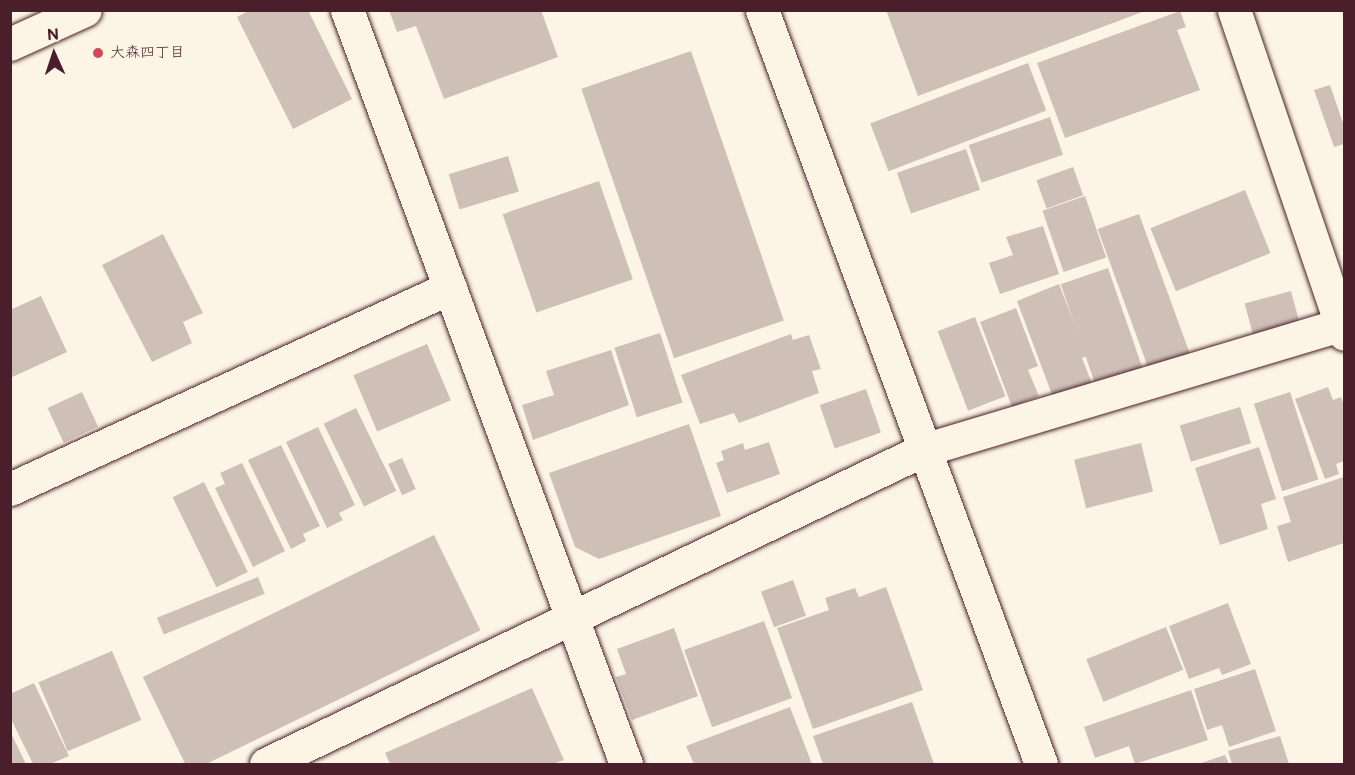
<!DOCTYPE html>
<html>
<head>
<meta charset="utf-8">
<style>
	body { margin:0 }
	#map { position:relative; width:1355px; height:775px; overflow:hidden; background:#fcf5e5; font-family:"Balsamiq Sans","Klee One",sans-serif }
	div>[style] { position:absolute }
	.building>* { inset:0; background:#cfc0b7; transform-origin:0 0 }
	.roads { filter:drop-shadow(0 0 2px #4a1f2b) drop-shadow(0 0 2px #4a1f2b) }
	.minor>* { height:33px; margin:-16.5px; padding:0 16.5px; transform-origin:16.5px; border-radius:16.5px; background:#fcf5e5 }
	.dots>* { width:16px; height:16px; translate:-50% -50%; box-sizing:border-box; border:3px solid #fcf5e5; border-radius:50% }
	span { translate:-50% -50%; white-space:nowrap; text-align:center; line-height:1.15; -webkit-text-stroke:4.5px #fcf5e5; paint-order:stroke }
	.poi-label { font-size:15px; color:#4a1f2b }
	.left { translate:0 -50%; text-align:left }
	.frame { position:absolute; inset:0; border:12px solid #4a1f2b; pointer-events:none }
	.north { position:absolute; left:24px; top:24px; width:60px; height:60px; -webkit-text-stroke:4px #fcf5e5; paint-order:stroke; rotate:357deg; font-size:16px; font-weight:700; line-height:24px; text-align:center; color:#4a1f2b }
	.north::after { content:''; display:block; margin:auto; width:21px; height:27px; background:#4a1f2b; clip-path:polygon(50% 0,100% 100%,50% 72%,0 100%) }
</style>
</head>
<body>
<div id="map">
	<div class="building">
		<div style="clip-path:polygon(250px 10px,308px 10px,352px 99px,293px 129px,237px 17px)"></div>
		<div style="clip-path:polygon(389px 10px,541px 10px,558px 57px,444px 99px,416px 26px,397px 32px)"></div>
		<div style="clip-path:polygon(886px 10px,1145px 10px,1145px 11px,918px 96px)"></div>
		<div style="clip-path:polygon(1180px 11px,1186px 27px,1177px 30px,1200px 90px,1065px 138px,1037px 63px)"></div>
		<div style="left:691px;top:51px;width:285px;height:116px;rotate:71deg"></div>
		<div style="left:1028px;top:63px;width:51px;height:169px;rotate:69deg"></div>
		<div style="clip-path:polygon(1330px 85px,1344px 126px,1344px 144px,1334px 147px,1314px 90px)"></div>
		<div style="left:1050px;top:117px;width:40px;height:86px;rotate:71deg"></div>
		<div style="left:966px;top:149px;width:43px;height:73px;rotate:71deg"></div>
		<div style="left:508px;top:156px;width:37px;height:62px;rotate:73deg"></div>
		<div style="left:1073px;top:167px;width:30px;height:39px;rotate:70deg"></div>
		<div style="left:599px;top:181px;width:104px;height:102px;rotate:71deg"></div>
		<div style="left:1245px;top:190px;width:68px;height:102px;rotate:68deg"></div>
		<div style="left:1085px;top:196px;width:65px;height:45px;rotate:71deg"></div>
		<div style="left:1139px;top:214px;width:154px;height:44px;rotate:70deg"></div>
		<div style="clip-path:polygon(1043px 226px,1059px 274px,1000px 294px,989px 263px,1013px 255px,1006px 237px)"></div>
		<div style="clip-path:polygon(163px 234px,203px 313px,183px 322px,192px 343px,152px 362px,102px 265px)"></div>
		<div style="left:1108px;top:268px;width:110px;height:50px;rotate:71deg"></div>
		<div style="clip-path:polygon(1059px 284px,1087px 356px,1082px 358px,1093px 386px,1054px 400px,1017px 301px)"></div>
		<div style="left:1291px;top:291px;width:34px;height:48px;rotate:75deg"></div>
		<div style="clip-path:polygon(41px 296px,67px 352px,10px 378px,10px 310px)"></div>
		<div style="clip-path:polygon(1016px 308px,1038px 366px,1028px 370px,1039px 396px,1012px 407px,980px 322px)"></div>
		<div style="left:975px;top:317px;width:85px;height:40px;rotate:69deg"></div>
		<div style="left:660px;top:333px;width:73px;height:48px;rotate:72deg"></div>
		<div style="clip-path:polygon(791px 334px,793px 340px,809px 335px,821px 369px,812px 371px,819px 393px,739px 423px,734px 413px,700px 424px,681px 375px)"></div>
		<div style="left:427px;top:344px;width:61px;height:80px;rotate:67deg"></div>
		<div style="clip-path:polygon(611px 350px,629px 405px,533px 440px,522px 405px,554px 395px,546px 371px)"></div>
		<div style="clip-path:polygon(1328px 387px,1333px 400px,1341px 397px,1344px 406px,1344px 461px,1336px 464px,1339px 474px,1325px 479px,1295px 399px)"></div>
		<div style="left:866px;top:389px;width:46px;height:49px;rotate:71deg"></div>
		<div style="left:82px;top:392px;width:38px;height:38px;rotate:65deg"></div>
		<div style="left:1290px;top:392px;width:92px;height:38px;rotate:72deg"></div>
		<div style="left:1240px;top:407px;width:38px;height:63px;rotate:73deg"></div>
		<div style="left:356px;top:408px;width:92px;height:36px;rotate:64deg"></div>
		<div style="clip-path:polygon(689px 424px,721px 516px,599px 559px,575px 547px,549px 473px)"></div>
		<div style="clip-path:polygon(318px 427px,355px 505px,339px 513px,343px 520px,327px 528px,286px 442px)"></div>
		<div style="clip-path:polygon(769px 442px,780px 474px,727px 493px,716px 463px,724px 460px,721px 451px,743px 443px,745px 450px)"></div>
		<div style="left:1141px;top:443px;width:50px;height:69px;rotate:76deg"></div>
		<div style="clip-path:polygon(281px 445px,320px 526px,303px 534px,306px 541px,291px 549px,248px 460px)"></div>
		<div style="clip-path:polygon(1259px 447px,1276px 499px,1261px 504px,1268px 529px,1220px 545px,1195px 468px)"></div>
		<div style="left:402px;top:458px;width:34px;height:15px;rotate:66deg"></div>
		<div style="clip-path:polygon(242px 463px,285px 551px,253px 567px,215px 488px,225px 484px,220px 473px)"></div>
		<div style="clip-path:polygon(1344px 477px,1344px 543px,1288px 562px,1277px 526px,1291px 522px,1283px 497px)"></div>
		<div style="left:204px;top:482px;width:100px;height:35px;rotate:64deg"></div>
		<div style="left:434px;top:535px;width:106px;height:324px;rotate:64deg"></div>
		<div style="left:258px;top:577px;width:18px;height:109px;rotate:68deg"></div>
		<div style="left:793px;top:580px;width:38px;height:34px;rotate:70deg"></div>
		<div style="clip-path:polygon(886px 587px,923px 690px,813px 729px,777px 628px,829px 610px,825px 598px,855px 588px,859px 597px)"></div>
		<div style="clip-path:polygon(1228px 603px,1251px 664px,1222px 675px,1219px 668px,1189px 679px,1169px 626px)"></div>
		<div style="left:764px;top:621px;width:82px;height:85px;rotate:70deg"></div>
		<div style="left:1166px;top:627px;width:46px;height:86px;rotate:68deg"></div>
		<div style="clip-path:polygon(674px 628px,698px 696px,632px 720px,616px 677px,626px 674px,617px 649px)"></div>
		<div style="left:112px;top:651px;width:75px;height:80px;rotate:67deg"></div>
		<div style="clip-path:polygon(1255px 669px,1276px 731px,1229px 747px,1222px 725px,1207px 730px,1194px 689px)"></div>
		<div style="clip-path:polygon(34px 683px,69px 756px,50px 764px,33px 764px,10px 717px,10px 694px)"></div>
		<div style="clip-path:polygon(532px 688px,564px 760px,553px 764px,390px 764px,385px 753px)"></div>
		<div style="clip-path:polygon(1191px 690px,1208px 740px,1135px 764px,1129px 746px,1095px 758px,1084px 727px)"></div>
		<div style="clip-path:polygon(912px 702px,934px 764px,823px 764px,813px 736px)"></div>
		<div style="clip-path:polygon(790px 707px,812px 764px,694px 764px,686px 746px)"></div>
		<div style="clip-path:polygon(10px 731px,26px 764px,10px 764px)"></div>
		<div style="clip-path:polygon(1280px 736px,1289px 764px,1232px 764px,1228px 751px)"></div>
		<div style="clip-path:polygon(1225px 755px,1229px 764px,1198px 764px)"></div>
	</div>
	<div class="roads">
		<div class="minor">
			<div style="left:347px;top:10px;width:804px;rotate:69.69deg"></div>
			<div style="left:762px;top:10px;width:804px;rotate:69.69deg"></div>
			<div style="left:1234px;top:10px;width:342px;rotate:71.2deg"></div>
			<div style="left:10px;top:44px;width:82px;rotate:-24.4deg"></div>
			<div style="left:10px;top:489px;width:484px;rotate:-24.6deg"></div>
			<div style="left:266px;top:764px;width:728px;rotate:-25.54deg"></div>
			<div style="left:923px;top:450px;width:439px;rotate:-16.7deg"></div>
		</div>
	</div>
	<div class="dots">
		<div style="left:98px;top:53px;background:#d1495b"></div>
	</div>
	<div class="poi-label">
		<span class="left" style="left:110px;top:53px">大森四丁目</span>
	</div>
	<div class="frame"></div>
	<div class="north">N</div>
</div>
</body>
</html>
